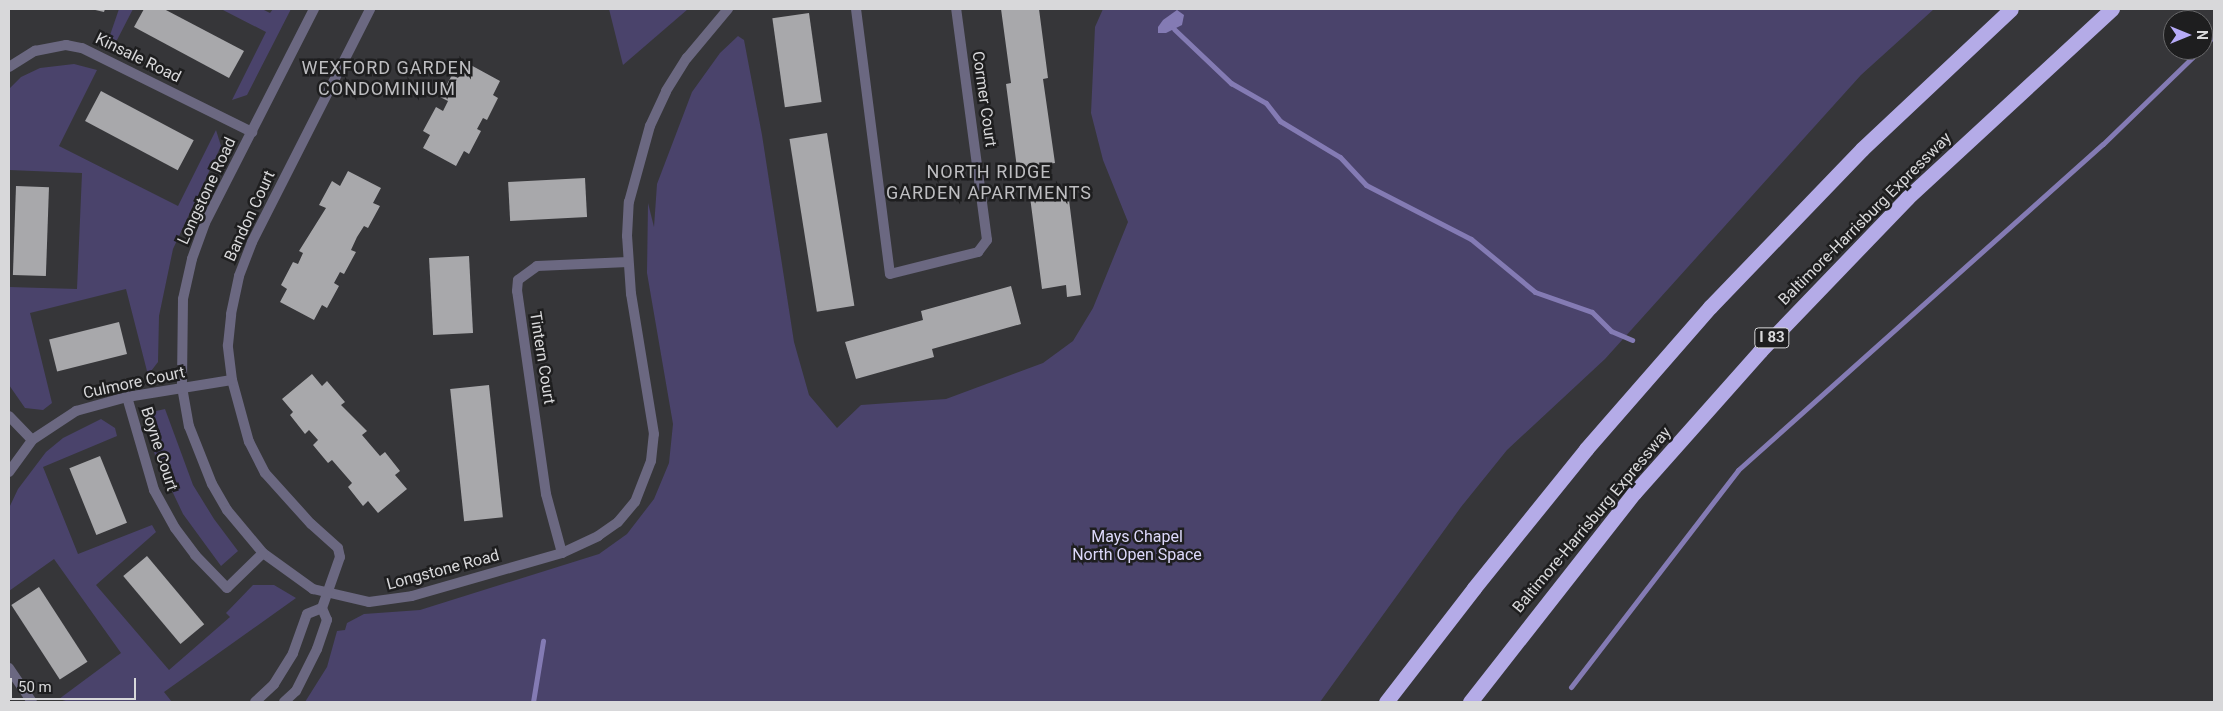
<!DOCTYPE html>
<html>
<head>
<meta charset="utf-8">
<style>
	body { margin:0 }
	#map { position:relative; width:2223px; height:711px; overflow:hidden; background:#363639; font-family:Roboto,sans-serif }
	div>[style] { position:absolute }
	.green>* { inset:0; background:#4a436b }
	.water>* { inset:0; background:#847bb4 }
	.stream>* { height:5px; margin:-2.5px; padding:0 2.5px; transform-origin:2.5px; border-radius:2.5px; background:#847bb4 }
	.building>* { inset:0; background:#a8a8ab; transform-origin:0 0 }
	.street>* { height:10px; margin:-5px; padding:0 5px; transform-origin:5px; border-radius:5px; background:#6b6881 }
	.highway>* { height:15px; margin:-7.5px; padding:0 7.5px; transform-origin:7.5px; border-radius:7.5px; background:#b4abe7 }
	span { translate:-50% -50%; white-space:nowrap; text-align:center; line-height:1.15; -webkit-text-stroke:5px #1e1e1f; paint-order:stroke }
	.shield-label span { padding:1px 4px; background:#1e1e1f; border:1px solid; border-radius:4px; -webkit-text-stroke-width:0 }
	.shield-label { font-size:15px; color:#d8d8da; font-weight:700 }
	.street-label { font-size:16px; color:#d8d8da }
	.park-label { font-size:16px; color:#ddd9fb }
	.neighbourhood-label { font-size:18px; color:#bebec1; letter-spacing:1px }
	.frame { position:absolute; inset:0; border:10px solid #d8d8da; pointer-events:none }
	.north { position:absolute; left:2163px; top:10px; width:50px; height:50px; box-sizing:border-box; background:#1e1e1f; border:1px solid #68686a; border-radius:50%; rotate:90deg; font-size:14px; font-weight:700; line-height:20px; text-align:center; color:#d8d8da }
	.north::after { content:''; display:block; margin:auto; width:18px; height:22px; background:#b7abf8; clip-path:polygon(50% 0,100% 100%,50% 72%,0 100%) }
	.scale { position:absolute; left:10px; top:678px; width:126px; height:22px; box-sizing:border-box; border:2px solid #d8d8da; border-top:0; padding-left:6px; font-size:15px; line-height:18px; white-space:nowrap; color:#d8d8da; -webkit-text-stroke:4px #1e1e1f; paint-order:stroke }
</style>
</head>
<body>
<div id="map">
	<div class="green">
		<div style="clip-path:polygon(119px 9px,133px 9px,116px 42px,109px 38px)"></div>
		<div style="clip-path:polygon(221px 9px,262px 9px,270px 13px,273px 9px,291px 9px,247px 95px,232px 100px,266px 32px)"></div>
		<div style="clip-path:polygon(609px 9px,688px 9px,623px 65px)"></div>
		<div style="clip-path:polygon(1103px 9px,1934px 9px,1861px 75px,1605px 359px,1507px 450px,1461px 507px,1320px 702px,305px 702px,327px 667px,337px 631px,345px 630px,347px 623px,364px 614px,420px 610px,599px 554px,627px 534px,654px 499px,669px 463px,673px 424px,647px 273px,648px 203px,654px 227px,657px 184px,692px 92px,720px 53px,738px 36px,744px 40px,762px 135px,794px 342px,809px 395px,837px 428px,861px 405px,946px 399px,1043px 363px,1073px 341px,1093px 308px,1128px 222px,1103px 160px,1091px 113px,1095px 27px)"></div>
		<div style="clip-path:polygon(74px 64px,97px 70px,59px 146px,178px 206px,216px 130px,221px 146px,173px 249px,159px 316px,158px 362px,148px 375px,126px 289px,30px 313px,52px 403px,43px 410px,25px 408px,9px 385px,9px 287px,77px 289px,82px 173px,9px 170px,9px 89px,21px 77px,40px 68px)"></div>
		<div style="clip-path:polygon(165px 409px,193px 485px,214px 519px,238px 551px,221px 566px,183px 514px,155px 455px,143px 414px)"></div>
		<div style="clip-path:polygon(101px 419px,115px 428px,117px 436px,43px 467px,78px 554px,152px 525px,156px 532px,96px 585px,169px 670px,230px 617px,226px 613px,253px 585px,274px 585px,296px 598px,164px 692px,172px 702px,69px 702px,59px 699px,121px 653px,54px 559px,9px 591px,9px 508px,18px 489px,46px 452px,63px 438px)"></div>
	</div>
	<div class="water">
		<div style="clip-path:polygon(1177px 10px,1184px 15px,1182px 25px,1166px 33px,1158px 33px,1158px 27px,1163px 20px)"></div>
	</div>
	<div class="stream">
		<div style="left:1174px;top:29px;width:79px;rotate:43.5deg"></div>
		<div style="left:1231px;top:83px;width:40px;rotate:29.7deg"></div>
		<div style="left:1266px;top:103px;width:23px;rotate:52deg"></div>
		<div style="left:1280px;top:121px;width:70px;rotate:31deg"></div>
		<div style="left:1340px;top:157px;width:38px;rotate:47deg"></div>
		<div style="left:1366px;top:185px;width:118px;rotate:27.2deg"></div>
		<div style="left:1471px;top:239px;width:83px;rotate:39.6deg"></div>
		<div style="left:1535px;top:292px;width:60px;rotate:19.3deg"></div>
		<div style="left:1592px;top:312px;width:27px;rotate:45deg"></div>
		<div style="left:1611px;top:331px;width:23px;rotate:23deg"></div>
		<div style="left:2203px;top:47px;width:16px;rotate:-47deg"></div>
		<div style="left:1571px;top:687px;width:274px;rotate:-52.4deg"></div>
		<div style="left:1738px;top:470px;width:489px;rotate:-41.8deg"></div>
		<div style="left:2103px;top:144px;width:135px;rotate:-44.1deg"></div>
		<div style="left:533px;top:702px;width:62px;rotate:-80.7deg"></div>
	</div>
	<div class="building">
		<div style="clip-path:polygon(91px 9px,105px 9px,104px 12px)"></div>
		<div style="clip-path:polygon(144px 9px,164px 9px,244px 51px,229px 78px,134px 27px)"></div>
		<div style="clip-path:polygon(1001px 9px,1039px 9px,1048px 78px,1043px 79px,1055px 163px,1017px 168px,1006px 84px,1011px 83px)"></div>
		<div style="left:809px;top:13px;width:90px;height:37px;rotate:82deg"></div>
		<div style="clip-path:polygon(467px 63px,500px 81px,493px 95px,498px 98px,487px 120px,483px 118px,477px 129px,481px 131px,469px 154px,464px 151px,456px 166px,423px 148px,430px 135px,423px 131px,436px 107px,443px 111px,448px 101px,440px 97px,452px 75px,458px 78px)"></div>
		<div style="left:101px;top:91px;width:105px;height:34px;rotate:28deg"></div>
		<div style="left:827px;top:133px;width:175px;height:38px;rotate:81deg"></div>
		<div style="clip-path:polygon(348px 171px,381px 188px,373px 203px,380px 206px,368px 228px,364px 226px,357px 237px,351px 250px,356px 252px,344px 274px,340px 272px,334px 283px,339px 286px,327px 308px,322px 305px,314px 320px,280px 302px,287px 289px,281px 285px,293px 262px,298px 264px,303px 253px,299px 251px,326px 208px,319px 205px,332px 181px,340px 186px)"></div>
		<div style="left:585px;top:178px;width:39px;height:77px;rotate:87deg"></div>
		<div style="left:16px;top:186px;width:33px;height:89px;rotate:2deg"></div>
		<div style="clip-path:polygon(1068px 192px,1081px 295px,1067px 297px,1066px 285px,1042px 289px,1030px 197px)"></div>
		<div style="left:469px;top:256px;width:77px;height:40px;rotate:87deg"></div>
		<div style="clip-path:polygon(1011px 286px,1021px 324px,932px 349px,934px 357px,856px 379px,845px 342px,923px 320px,921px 311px)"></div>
		<div style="left:119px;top:322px;width:33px;height:72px;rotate:76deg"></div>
		<div style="clip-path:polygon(312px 374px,322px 386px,327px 381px,345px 402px,341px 405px,367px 431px,362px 435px,380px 456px,385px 452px,400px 471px,395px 475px,407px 489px,378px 513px,368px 501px,363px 506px,348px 487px,352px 483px,332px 460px,328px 463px,313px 445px,318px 440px,309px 430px,305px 434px,290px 415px,293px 412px,282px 399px)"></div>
		<div style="left:489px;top:385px;width:133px;height:39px;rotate:84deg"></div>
		<div style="left:100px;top:456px;width:72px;height:33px;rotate:68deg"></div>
		<div style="left:147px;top:556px;width:89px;height:31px;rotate:50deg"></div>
		<div style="left:39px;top:587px;width:89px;height:33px;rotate:57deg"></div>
	</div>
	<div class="street">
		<div style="left:314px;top:9px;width:240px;rotate:117deg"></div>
		<div style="left:205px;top:223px;width:38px;rotate:110deg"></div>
		<div style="left:192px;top:259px;width:41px;rotate:102.7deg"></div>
		<div style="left:183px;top:299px;width:88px;rotate:90.7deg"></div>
		<div style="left:182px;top:387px;width:40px;rotate:80deg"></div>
		<div style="left:189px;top:426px;width:62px;rotate:68.4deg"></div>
		<div style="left:212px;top:484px;width:30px;rotate:60deg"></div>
		<div style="left:227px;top:510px;width:56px;rotate:50.1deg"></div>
		<div style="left:263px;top:553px;width:62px;rotate:35.8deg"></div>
		<div style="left:313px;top:589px;width:57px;rotate:13.1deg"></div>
		<div style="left:369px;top:602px;width:43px;rotate:-7.9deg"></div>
		<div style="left:412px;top:596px;width:156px;rotate:-16deg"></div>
		<div style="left:562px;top:553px;width:40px;rotate:-25deg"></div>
		<div style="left:598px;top:536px;width:24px;rotate:-35deg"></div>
		<div style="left:618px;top:522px;width:26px;rotate:-50deg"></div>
		<div style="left:635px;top:502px;width:44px;rotate:-68.7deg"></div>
		<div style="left:651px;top:461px;width:27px;rotate:-84deg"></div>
		<div style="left:654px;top:434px;width:142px;rotate:-99.3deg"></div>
		<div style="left:631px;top:294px;width:58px;rotate:-93.9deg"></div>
		<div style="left:627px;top:236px;width:34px;rotate:-87deg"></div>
		<div style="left:629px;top:202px;width:79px;rotate:-74.6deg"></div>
		<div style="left:650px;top:126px;width:38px;rotate:-65deg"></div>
		<div style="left:666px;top:91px;width:39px;rotate:-58deg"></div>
		<div style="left:687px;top:58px;width:64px;rotate:-50.1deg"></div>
		<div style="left:856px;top:9px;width:267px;rotate:82.7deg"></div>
		<div style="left:890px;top:274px;width:91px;rotate:-14deg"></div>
		<div style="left:978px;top:252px;width:15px;rotate:-53deg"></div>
		<div style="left:987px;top:240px;width:233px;rotate:-97.6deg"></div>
		<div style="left:9px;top:67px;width:31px;rotate:-32deg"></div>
		<div style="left:35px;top:51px;width:32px;rotate:-11deg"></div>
		<div style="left:66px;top:45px;width:16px;rotate:11deg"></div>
		<div style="left:82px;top:48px;width:190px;rotate:26.3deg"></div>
		<div style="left:127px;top:397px;width:97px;rotate:73.8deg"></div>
		<div style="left:154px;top:490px;width:43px;rotate:61.1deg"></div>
		<div style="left:175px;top:528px;width:34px;rotate:53deg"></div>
		<div style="left:195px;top:555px;width:46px;rotate:45.9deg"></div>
		<div style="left:227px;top:588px;width:50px;rotate:-44.2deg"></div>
		<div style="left:9px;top:416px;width:33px;rotate:46deg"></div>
		<div style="left:9px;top:472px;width:39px;rotate:-54deg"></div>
		<div style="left:32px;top:440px;width:53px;rotate:-33.4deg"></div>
		<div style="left:76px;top:411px;width:53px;rotate:-15.4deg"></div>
		<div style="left:127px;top:397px;width:106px;rotate:-9.2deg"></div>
		<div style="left:562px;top:553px;width:61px;rotate:-105.2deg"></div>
		<div style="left:546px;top:494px;width:205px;rotate:-98.1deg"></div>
		<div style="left:517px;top:291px;width:11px;rotate:-85deg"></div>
		<div style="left:518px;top:280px;width:24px;rotate:-36deg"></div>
		<div style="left:537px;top:266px;width:91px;rotate:-2.5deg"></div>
		<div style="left:9px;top:668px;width:41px;rotate:55.9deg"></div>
		<div style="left:255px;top:702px;width:26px;rotate:-43deg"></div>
		<div style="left:274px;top:684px;width:36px;rotate:-58deg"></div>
		<div style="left:293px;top:653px;width:41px;rotate:-70.3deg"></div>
		<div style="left:307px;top:614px;width:16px;rotate:-22deg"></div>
		<div style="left:284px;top:702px;width:16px;rotate:-43deg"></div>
		<div style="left:296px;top:691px;width:47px;rotate:-63.4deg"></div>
		<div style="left:317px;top:649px;width:31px;rotate:-71deg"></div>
		<div style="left:327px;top:620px;width:13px;rotate:-113deg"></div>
		<div style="left:322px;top:608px;width:54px;rotate:-70.6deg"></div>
		<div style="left:340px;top:557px;width:9px;rotate:-103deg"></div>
		<div style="left:338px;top:548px;width:36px;rotate:-138deg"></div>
		<div style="left:311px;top:524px;width:69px;rotate:-132deg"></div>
		<div style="left:265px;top:473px;width:35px;rotate:-117deg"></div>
		<div style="left:249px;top:442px;width:64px;rotate:-105.3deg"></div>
		<div style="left:232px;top:380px;width:35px;rotate:-97deg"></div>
		<div style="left:228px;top:345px;width:31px;rotate:-84deg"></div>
		<div style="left:231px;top:314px;width:39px;rotate:-78deg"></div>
		<div style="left:239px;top:276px;width:36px;rotate:-69deg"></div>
		<div style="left:252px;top:242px;width:261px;rotate:-63.1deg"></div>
	</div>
	<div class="highway">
		<div style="left:1386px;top:702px;width:144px;rotate:-52.3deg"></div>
		<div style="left:1474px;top:588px;width:179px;rotate:-51.1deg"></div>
		<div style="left:1586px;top:449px;width:189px;rotate:-48.9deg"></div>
		<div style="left:1710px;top:307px;width:219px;rotate:-46.1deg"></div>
		<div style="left:1862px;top:149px;width:204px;rotate:-43.2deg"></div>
		<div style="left:1470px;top:702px;width:266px;rotate:-51.9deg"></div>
		<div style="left:1634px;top:493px;width:190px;rotate:-48.4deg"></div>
		<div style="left:1760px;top:351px;width:212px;rotate:-46.1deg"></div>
		<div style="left:1907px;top:198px;width:279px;rotate:-42.7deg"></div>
	</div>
	<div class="shield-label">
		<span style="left:1772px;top:338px">I 83</span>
	</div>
	<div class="street-label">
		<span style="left:138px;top:58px;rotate:26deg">Kinsale Road</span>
		<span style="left:984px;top:99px;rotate:82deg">Cormer Court</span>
		<span style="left:207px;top:191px;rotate:-65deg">Longstone Road</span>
		<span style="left:250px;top:216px;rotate:-65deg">Bandon Court</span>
		<span style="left:1865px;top:219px;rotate:-45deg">Baltimore-Harrisburg Expressway</span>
		<span style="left:542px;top:358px;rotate:81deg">Tintern Court</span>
		<span style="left:134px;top:383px;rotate:-12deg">Culmore Court</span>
		<span style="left:159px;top:449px;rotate:72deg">Boyne Court</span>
		<span style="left:1592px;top:520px;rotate:-50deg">Baltimore-Harrisburg Expressway</span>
		<span style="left:443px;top:570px;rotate:-15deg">Longstone Road</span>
	</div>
	<div class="park-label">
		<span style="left:1137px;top:546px">Mays Chapel<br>North Open Space</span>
	</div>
	<div class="neighbourhood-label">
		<span style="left:387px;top:79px">WEXFORD GARDEN<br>CONDOMINIUM</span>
		<span style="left:989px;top:183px">NORTH RIDGE<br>GARDEN APARTMENTS</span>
	</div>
	<div class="frame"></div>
	<div class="north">N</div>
	<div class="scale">50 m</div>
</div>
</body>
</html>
